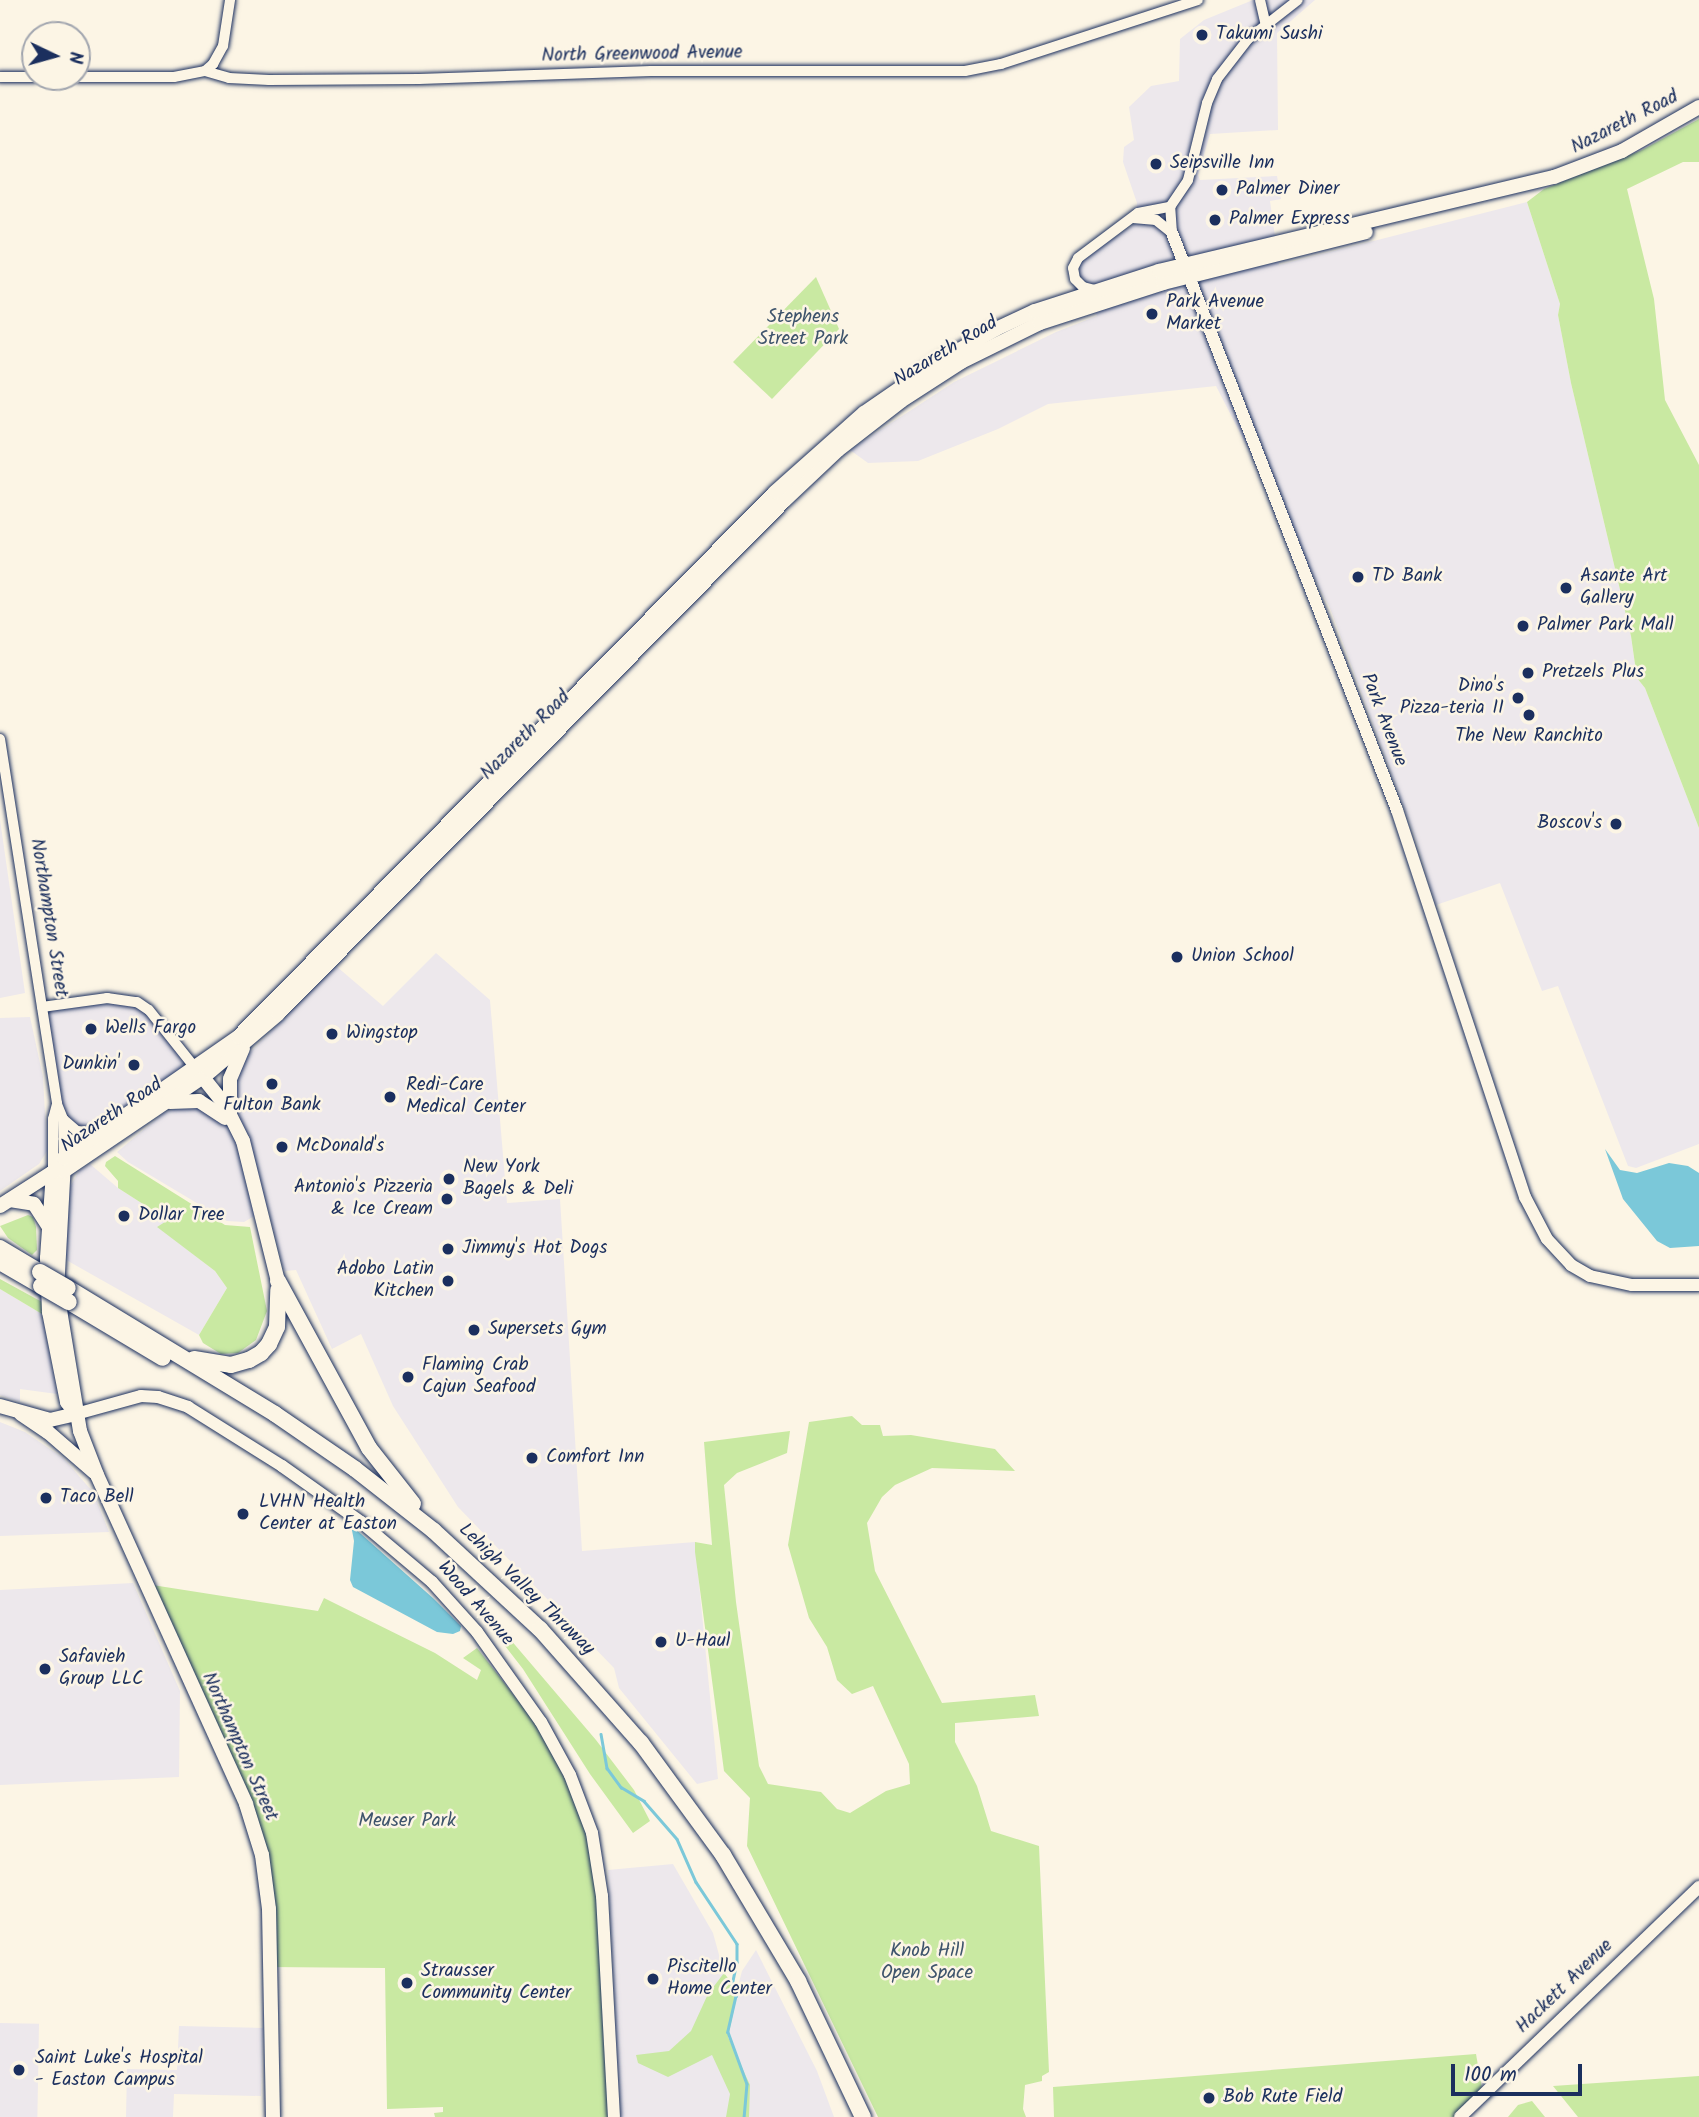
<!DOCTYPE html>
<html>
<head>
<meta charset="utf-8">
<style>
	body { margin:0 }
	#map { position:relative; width:1699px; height:2117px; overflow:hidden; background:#fcf5e5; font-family:Kalam,sans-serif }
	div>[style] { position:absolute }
	.built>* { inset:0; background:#ede8ec; transform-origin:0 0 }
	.green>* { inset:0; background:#c9e9a2 }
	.water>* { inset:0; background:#7bc8d9 }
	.stream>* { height:2.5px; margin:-1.25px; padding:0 1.25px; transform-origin:1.25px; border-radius:1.25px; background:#7bc8d9 }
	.roads { filter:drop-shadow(0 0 2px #1b2f5e) drop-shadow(0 0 2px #1b2f5e) }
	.tertiary>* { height:10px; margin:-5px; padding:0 5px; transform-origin:5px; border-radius:5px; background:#fcf5e5 }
	.secondary>* { height:12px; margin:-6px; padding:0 6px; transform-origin:6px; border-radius:6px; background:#fcf5e5 }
	.primary>* { height:14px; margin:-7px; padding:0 7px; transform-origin:7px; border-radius:7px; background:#fcf5e5 }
	.trunk>* { height:14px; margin:-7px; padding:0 7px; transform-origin:7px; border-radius:7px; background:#fcf5e5 }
	.motorway>* { height:16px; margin:-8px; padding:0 8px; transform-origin:8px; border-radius:8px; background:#fcf5e5 }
	.bridges { filter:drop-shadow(0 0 2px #1b2f5e) drop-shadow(0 0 2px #1b2f5e) }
	.motorway-bridge>* { height:16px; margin:-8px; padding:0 8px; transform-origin:8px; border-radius:8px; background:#fcf5e5 }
	.dots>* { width:19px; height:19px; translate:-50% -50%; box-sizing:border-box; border:4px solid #fcf5e5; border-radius:50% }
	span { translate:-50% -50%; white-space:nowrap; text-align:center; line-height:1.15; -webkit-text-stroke:5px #fcf5e5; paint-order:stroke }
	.poi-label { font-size:19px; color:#1b2f5e }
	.left { translate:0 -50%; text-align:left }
	.right { translate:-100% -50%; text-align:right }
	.street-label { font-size:19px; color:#1b2f5e }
	.park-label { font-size:19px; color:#3e546c }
	.north { position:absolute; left:21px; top:21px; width:70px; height:70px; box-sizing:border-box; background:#fcf5e5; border:2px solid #a2a6af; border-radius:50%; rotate:95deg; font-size:19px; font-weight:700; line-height:28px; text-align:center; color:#1b2f5e }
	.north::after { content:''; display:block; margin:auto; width:24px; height:32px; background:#1b2f5e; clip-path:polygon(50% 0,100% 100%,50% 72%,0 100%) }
	.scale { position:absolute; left:1451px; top:2064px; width:131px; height:32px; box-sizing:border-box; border:4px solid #1b2f5e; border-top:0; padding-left:9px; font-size:21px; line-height:24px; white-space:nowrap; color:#1b2f5e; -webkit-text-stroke:5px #fcf5e5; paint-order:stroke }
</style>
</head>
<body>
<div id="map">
	<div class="built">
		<div style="clip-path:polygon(1253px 0,1315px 0,1277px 33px,1278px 130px,1210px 134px,1198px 175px,1200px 180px,1277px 176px,1281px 199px,1270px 201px,1279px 265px,1527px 202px,1560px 304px,1558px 315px,1571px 383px,1631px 636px,1637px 678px,1645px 688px,1699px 828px,1699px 1144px,1636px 1168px,1628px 1166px,1558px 986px,1542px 991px,1500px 883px,1436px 905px,1416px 839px,1330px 608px,1216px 386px,1048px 404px,998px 429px,918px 461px,868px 463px,850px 450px,954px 382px,1056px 332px,1097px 316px,1085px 282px,1077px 272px,1080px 260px,1135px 224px,1137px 203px,1123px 162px,1124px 147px,1134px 140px,1129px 107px,1151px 86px,1179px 81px,1180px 39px,1204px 20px)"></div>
		<div style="clip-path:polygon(0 820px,25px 993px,0 998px)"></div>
		<div style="clip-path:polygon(436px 953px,490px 1000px,507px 1203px,560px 1199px,582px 1551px,695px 1542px,718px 1779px,697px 1784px,619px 1688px,614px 1668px,458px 1507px,393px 1406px,361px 1334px,332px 1349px,296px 1270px,285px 1271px,283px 1267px,268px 1208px,244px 1222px,227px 1221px,128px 1162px,117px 1152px,164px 1113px,183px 1106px,201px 1109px,215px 1120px,238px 1104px,236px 1083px,241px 1062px,336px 966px,383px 1006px)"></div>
		<div style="clip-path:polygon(97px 999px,137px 1002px,196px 1069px,88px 1134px,63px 1119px,42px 1007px)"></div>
		<div style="clip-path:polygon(30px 1017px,43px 1077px,47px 1151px,39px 1164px,0 1191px,0 1018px)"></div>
		<div style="clip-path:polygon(90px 1164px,118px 1188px,168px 1220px,158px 1227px,215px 1271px,227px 1288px,199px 1335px,68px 1261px,66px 1255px,69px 1189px,79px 1171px)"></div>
		<div style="clip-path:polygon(0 1289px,42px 1314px,57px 1394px,20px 1389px,20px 1402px,0 1395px)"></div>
		<div style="clip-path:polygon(0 1422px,25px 1432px,63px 1458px,93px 1492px,109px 1532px,0 1536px)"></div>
		<div style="clip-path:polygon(133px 1583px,180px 1691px,179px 1777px,0 1785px,0 1590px)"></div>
		<div style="clip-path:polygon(673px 1864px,713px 1933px,724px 1973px,737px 1990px,742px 1971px,756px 1950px,817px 2071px,834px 2117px,621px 2117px,608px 1870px)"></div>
		<div style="left:0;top:2023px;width:39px;height:94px;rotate:1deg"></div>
		<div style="clip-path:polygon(179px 2026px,263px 2028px,261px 2096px,174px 2094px,173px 2117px,126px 2117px,127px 2069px,177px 2070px)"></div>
	</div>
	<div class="green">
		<div style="clip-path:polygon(1699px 119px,1699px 162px,1683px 162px,1627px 189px,1654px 299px,1665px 400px,1699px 465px,1699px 828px,1645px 688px,1637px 678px,1631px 636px,1571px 383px,1558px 315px,1560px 304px,1527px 202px,1544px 189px,1642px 150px)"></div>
		<div style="clip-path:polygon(816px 277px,839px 329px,772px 399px,733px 362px)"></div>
		<div style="clip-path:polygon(115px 1156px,225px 1225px,250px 1227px,267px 1311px,256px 1340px,238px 1353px,221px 1354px,203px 1343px,199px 1335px,227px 1288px,215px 1271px,157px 1227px,168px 1220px,118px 1188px,118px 1181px,105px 1166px,106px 1162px)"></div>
		<div style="clip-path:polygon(28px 1215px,33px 1217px,36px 1227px,37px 1250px,32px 1255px,8px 1238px,0 1226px)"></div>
		<div style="clip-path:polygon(0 1279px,42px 1302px,42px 1314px,0 1289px)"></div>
		<div style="clip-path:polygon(852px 1416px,862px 1425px,880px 1425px,883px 1436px,911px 1435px,995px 1449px,1015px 1471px,932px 1468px,895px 1485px,882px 1497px,867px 1523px,875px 1571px,942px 1703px,1035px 1695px,1039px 1716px,955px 1723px,955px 1742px,977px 1786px,991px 1831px,1039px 1846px,1049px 2072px,1042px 2076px,1042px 2081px,1025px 2085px,1023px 2109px,1026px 2117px,878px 2117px,747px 1846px,750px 1798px,724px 1771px,695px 1552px,695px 1542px,712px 1545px,704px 1442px,790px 1431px,787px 1453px,737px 1473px,724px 1485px,736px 1602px,759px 1766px,768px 1784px,821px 1792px,837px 1809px,850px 1813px,886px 1791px,910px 1784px,909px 1764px,873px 1686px,852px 1694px,837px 1680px,827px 1647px,809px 1618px,788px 1545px,809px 1422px)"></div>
		<div style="clip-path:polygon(146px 1584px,318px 1611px,324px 1598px,435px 1653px,477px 1680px,481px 1670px,463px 1658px,477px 1648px,534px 1721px,569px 1786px,586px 1833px,595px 1880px,603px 1991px,608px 2117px,435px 2117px,434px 2113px,443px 2112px,443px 2107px,387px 2109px,385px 1968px,269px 1967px,264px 1866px)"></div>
		<div style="clip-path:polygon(504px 1632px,596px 1740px,634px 1790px,650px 1821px,633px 1833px,590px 1774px,523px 1669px,495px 1633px)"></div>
		<div style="clip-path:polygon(724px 1973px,738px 1991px,728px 2037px,750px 2085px,749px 2117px,726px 2117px,730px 2094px,712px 2055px,668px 2077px,638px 2063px,636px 2055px,669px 2051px,691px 2031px,708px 1994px)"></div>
		<div style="clip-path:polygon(1476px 2054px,1483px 2094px,1460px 2117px,1054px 2117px,1053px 2087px)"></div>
		<div style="clip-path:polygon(1699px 2076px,1699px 2117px,1578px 2117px,1553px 2086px)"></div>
		<div style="clip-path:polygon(1532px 2101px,1545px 2117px,1508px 2117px,1518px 2105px)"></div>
	</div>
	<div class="water">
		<div style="clip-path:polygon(1605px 1149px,1620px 1170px,1637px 1173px,1669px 1163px,1688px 1166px,1699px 1173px,1699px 1246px,1670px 1248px,1657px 1241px,1623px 1199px)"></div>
		<div style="clip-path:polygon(351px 1525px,434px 1599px,461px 1626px,460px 1631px,453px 1634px,437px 1632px,353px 1587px,350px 1580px,354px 1541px)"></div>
	</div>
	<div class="stream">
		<div style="left:601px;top:1734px;width:35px;rotate:80deg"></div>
		<div style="left:607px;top:1768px;width:24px;rotate:54deg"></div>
		<div style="left:621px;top:1787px;width:27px;rotate:31deg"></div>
		<div style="left:644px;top:1801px;width:50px;rotate:49deg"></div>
		<div style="left:677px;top:1839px;width:47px;rotate:66.2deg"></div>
		<div style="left:696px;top:1882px;width:74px;rotate:56.5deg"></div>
		<div style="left:737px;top:1944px;width:18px;rotate:90deg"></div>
		<div style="left:737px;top:1962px;width:25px;rotate:102deg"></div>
		<div style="left:732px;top:1986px;width:11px;rotate:68deg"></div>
		<div style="left:736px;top:1996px;width:37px;rotate:103deg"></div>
		<div style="left:728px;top:2032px;width:55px;rotate:69.9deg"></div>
		<div style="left:747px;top:2084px;width:33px;rotate:95deg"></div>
	</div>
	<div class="roads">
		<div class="tertiary">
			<div style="left:1260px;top:0;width:26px;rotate:77deg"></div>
			<div style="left:205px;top:71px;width:25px;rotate:16deg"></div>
			<div style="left:229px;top:78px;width:40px;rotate:2.9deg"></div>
			<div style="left:269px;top:80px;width:150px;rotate:-0.4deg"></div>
			<div style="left:419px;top:79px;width:232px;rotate:-2deg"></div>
			<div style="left:651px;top:71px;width:314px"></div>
			<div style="left:965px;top:71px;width:37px;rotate:-11deg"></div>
			<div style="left:1001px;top:64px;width:207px;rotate:-18deg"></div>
			<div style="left:0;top:77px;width:35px"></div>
			<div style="left:77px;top:77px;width:97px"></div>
			<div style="left:174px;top:77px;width:32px;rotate:-11deg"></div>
			<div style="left:205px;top:71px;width:11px;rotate:-41deg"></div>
			<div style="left:213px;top:64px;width:21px;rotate:-61deg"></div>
			<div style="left:223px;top:46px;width:47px;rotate:-81.3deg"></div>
			<div style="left:1133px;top:218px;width:23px;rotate:5deg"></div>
			<div style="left:1156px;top:220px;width:19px;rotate:39deg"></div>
			<div style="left:1172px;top:233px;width:26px;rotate:-94deg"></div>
			<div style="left:1170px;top:207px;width:32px;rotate:-56deg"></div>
			<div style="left:1188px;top:180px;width:79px;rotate:-76.1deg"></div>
			<div style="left:1207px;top:103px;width:26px;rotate:-67deg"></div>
			<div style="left:1217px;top:79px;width:51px;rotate:-52.2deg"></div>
			<div style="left:1248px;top:39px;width:63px;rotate:-38deg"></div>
			<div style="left:1095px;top:290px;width:12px;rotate:-166deg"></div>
			<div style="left:1083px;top:287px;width:11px;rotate:-135deg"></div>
			<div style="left:1075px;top:279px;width:11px;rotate:-100deg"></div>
			<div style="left:1073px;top:268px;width:11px;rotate:-63deg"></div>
			<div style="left:1078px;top:258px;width:75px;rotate:-36.9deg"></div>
			<div style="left:1138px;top:213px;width:33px;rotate:-11deg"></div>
			<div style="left:0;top:739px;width:369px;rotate:81.1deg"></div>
			<div style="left:57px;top:1104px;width:16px;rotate:68deg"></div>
			<div style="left:63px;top:1119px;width:39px;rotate:89deg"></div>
			<div style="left:42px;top:1007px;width:66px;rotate:-7.9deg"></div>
			<div style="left:107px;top:998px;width:30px;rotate:8deg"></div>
			<div style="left:137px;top:1002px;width:14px;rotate:34deg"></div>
			<div style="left:149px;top:1010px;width:75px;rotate:51.5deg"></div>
			<div style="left:63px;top:1119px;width:18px;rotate:41deg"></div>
			<div style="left:77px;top:1131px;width:23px;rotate:5deg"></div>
			<div style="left:53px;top:1172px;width:53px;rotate:-90deg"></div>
			<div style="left:53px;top:1119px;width:16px;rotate:-75deg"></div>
		</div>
		<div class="secondary">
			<div style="left:1172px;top:233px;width:619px;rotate:68.7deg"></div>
			<div style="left:1397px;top:810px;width:408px;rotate:71.7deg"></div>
			<div style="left:1525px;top:1197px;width:47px;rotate:62.4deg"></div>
			<div style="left:1547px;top:1239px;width:35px;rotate:47deg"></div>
			<div style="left:1571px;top:1265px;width:22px;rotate:30deg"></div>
			<div style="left:1590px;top:1276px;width:43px;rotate:12.1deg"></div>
			<div style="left:1632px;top:1285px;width:67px"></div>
			<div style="left:76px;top:1414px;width:67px;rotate:-15.5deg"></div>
			<div style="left:141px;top:1396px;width:17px;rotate:3deg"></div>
			<div style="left:158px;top:1397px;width:32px;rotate:18deg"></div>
			<div style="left:188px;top:1407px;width:111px;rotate:32.1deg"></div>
			<div style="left:282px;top:1466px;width:97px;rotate:35.3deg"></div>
			<div style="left:361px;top:1522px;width:93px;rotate:40.2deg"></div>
			<div style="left:432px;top:1582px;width:67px;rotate:48deg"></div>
			<div style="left:477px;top:1632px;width:110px;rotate:54.6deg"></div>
			<div style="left:541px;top:1722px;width:60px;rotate:61.3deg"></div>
			<div style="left:570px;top:1775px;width:62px;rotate:69.2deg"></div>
			<div style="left:592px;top:1833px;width:64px;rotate:81deg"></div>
			<div style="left:602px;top:1896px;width:221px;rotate:86.9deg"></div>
			<div style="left:1460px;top:2117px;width:332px;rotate:-43.9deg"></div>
		</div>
		<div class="primary">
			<div style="left:197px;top:1070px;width:45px;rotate:51.3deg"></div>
			<div style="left:225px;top:1105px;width:40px;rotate:63.4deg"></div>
			<div style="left:243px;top:1141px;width:144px;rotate:76deg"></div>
			<div style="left:64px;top:1162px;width:130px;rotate:93.1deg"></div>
			<div style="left:57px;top:1292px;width:141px;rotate:80.6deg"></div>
			<div style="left:80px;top:1431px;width:47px;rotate:68.9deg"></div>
			<div style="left:97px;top:1475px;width:361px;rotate:65.6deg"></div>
			<div style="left:246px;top:1804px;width:53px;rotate:72.6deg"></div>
			<div style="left:262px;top:1855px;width:54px;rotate:82.6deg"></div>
			<div style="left:269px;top:1909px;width:208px;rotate:88.9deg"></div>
			<div style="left:53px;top:1172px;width:86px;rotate:94deg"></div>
			<div style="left:47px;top:1258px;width:54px;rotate:87.9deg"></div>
			<div style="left:49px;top:1312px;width:92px;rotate:78.7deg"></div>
			<div style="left:67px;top:1402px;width:15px;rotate:53deg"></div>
			<div style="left:0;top:1406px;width:52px;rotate:15.6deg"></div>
			<div style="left:50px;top:1420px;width:27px;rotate:-13deg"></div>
			<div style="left:21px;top:1414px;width:32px;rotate:34deg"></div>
			<div style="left:48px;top:1432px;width:61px;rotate:41deg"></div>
		</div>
		<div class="trunk">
			<div style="left:205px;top:1076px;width:96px;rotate:-40.3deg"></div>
			<div style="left:278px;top:1014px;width:721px;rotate:-45.39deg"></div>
			<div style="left:784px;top:501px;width:74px;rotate:-43.4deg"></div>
			<div style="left:838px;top:450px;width:80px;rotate:-37.9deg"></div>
			<div style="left:901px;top:401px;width:72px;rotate:-33deg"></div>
			<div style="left:961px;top:362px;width:88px;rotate:-26.3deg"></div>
			<div style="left:1040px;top:323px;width:129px;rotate:-18deg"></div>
			<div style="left:1163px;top:283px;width:209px;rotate:-14.1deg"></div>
			<div style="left:170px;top:1102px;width:29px;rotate:-2deg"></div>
			<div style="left:199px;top:1101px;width:31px;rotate:33deg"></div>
			<div style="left:230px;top:1114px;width:35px;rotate:-90deg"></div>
			<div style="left:230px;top:1079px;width:33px;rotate:-67deg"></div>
			<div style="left:53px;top:1172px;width:11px;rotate:-5deg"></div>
			<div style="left:64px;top:1171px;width:164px;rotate:-34.1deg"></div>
			<div style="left:10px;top:1200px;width:24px;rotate:9deg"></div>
			<div style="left:34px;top:1204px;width:27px;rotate:57deg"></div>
			<div style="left:0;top:1206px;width:63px;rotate:-32.7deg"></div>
			<div style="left:53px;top:1172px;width:18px;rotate:-52deg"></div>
			<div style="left:64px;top:1158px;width:212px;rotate:-34.8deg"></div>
			<div style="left:238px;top:1037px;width:765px;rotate:-45.42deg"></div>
			<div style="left:775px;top:492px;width:119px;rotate:-41.6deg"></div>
			<div style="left:864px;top:413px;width:90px;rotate:-34.6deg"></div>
			<div style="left:938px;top:362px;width:67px;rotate:-29.6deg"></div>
			<div style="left:996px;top:329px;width:43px;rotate:-24.8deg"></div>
			<div style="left:1035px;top:311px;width:130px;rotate:-17.9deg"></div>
			<div style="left:1159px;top:271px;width:406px;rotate:-13.4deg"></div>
			<div style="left:1554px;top:177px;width:73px;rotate:-20.9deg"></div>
			<div style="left:1622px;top:151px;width:89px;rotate:-29.7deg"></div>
		</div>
		<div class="motorway">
			<div style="left:0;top:1248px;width:47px;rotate:31deg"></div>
			<div style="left:0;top:1262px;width:48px;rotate:30.3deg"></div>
			<div style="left:278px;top:1281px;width:190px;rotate:61.4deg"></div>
			<div style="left:369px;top:1448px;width:71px;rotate:51.8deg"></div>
			<div style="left:68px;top:1288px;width:242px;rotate:31.3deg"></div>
			<div style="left:275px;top:1414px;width:97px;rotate:34.5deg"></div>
			<div style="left:355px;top:1469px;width:100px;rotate:38.1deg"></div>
			<div style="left:434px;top:1531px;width:144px;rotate:42.8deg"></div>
			<div style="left:540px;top:1629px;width:152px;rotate:48.5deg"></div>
			<div style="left:641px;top:1743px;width:139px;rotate:53.8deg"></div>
			<div style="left:723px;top:1855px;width:147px;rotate:59.2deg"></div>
			<div style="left:798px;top:1981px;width:151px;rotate:64.5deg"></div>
			<div style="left:69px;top:1302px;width:109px;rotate:30.8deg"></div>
			<div style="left:194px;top:1359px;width:37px;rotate:9deg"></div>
			<div style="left:231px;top:1365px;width:19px;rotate:-16deg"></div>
			<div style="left:249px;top:1360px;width:14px;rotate:-30deg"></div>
			<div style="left:261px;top:1353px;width:12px;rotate:-48deg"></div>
			<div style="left:269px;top:1344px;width:19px;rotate:-65deg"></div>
			<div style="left:277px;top:1327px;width:37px;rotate:-88deg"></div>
		</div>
	</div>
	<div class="bridges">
		<div class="motorway-bridge">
			<div style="left:40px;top:1272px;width:32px;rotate:30deg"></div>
			<div style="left:41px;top:1286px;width:32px;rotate:30deg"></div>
		</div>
	</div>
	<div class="dots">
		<div style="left:1202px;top:35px;background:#1b2f5e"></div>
		<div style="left:1156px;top:164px;background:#1b2f5e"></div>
		<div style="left:1222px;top:190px;background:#1b2f5e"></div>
		<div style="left:1215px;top:220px;background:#1b2f5e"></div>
		<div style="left:1152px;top:314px;background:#1b2f5e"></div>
		<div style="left:1358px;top:577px;background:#1b2f5e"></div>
		<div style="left:1566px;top:588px;background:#1b2f5e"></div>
		<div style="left:1523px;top:626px;background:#1b2f5e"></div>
		<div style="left:1528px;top:673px;background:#1b2f5e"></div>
		<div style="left:1518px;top:698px;background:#1b2f5e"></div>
		<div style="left:1529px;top:715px;background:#1b2f5e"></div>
		<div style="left:1616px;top:824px;background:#1b2f5e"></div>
		<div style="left:1177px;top:957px;background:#1b2f5e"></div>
		<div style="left:91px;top:1029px;background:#1b2f5e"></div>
		<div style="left:332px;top:1034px;background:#1b2f5e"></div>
		<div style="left:134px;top:1065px;background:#1b2f5e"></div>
		<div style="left:272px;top:1084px;background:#1b2f5e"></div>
		<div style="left:390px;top:1097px;background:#1b2f5e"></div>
		<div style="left:282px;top:1147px;background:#1b2f5e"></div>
		<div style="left:449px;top:1179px;background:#1b2f5e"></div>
		<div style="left:447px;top:1199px;background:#1b2f5e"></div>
		<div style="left:124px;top:1216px;background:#1b2f5e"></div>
		<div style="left:448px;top:1249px;background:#1b2f5e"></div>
		<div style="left:448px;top:1281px;background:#1b2f5e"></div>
		<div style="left:474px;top:1330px;background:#1b2f5e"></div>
		<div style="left:408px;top:1377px;background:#1b2f5e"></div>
		<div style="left:532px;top:1458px;background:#1b2f5e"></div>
		<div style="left:46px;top:1498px;background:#1b2f5e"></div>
		<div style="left:243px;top:1514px;background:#1b2f5e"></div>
		<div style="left:661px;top:1642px;background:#1b2f5e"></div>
		<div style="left:45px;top:1669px;background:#1b2f5e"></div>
		<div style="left:653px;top:1979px;background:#1b2f5e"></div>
		<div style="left:407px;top:1983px;background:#1b2f5e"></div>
		<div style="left:19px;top:2070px;background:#1b2f5e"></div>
		<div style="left:1209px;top:2098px;background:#1b2f5e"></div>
	</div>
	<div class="poi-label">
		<span class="left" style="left:1216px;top:35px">Takumi Sushi</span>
		<span class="left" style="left:1170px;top:164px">Seipsville Inn</span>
		<span class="left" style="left:1236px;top:190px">Palmer Diner</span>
		<span class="left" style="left:1229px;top:220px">Palmer Express</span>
		<span class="left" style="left:1166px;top:314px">Park Avenue<br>Market</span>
		<span class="left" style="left:1372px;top:577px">TD Bank</span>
		<span class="left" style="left:1580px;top:588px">Asante Art<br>Gallery</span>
		<span class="left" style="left:1537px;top:626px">Palmer Park Mall</span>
		<span class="left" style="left:1542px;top:673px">Pretzels Plus</span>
		<span class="right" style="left:1504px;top:698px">Dino's<br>Pizza-teria II</span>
		<span style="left:1529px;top:737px">The New Ranchito</span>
		<span class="right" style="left:1602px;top:824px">Boscov's</span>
		<span class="left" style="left:1191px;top:957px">Union School</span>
		<span class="left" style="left:105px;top:1029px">Wells Fargo</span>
		<span class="left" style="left:346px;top:1034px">Wingstop</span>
		<span class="right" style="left:120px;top:1065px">Dunkin'</span>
		<span class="left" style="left:406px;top:1097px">Redi-Care<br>Medical Center</span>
		<span style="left:272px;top:1106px">Fulton Bank</span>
		<span class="left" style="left:296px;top:1147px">McDonald's</span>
		<span class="left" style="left:463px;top:1179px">New York<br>Bagels &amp; Deli</span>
		<span class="right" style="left:433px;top:1199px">Antonio's Pizzeria<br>&amp; Ice Cream</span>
		<span class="left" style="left:138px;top:1216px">Dollar Tree</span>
		<span class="left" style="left:462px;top:1249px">Jimmy's Hot Dogs</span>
		<span class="right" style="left:434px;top:1281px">Adobo Latin<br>Kitchen</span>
		<span class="left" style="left:488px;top:1330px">Supersets Gym</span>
		<span class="left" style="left:422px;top:1377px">Flaming Crab<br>Cajun Seafood</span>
		<span class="left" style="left:546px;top:1458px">Comfort Inn</span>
		<span class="left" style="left:60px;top:1498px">Taco Bell</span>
		<span class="left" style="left:259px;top:1514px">LVHN Health<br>Center at Easton</span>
		<span class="left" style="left:675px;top:1642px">U-Haul</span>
		<span class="left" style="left:59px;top:1669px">Safavieh<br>Group LLC</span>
		<span class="left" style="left:667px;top:1979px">Piscitello<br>Home Center</span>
		<span class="left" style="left:421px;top:1983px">Strausser<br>Community Center</span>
		<span class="left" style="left:35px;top:2070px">Saint Luke's Hospital<br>- Easton Campus</span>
		<span class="left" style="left:1223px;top:2098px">Bob Rute Field</span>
	</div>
	<div class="street-label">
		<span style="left:642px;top:55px;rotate:-1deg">North Greenwood Avenue</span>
		<span style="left:1625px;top:123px;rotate:-27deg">Nazareth Road</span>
		<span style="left:946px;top:352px;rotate:-31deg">Nazareth Road</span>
		<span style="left:1383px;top:720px;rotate:69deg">Park Avenue</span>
		<span style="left:526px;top:736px;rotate:-45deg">Nazareth Road</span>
		<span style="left:48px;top:918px;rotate:81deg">Northampton Street</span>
		<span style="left:112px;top:1116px;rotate:-34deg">Nazareth Road</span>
		<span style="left:526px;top:1590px;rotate:44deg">Lehigh Valley Thruway</span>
		<span style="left:475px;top:1604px;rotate:49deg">Wood Avenue</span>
		<span style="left:239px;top:1747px;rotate:66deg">Northampton Street</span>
		<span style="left:1565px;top:1987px;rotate:-44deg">Hackett Avenue</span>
	</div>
	<div class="park-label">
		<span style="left:803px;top:329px">Stephens<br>Street Park</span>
		<span style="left:407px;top:1822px">Meuser Park</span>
		<span style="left:927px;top:1963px">Knob Hill<br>Open Space</span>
	</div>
	<div class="north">N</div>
	<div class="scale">100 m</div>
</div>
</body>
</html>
